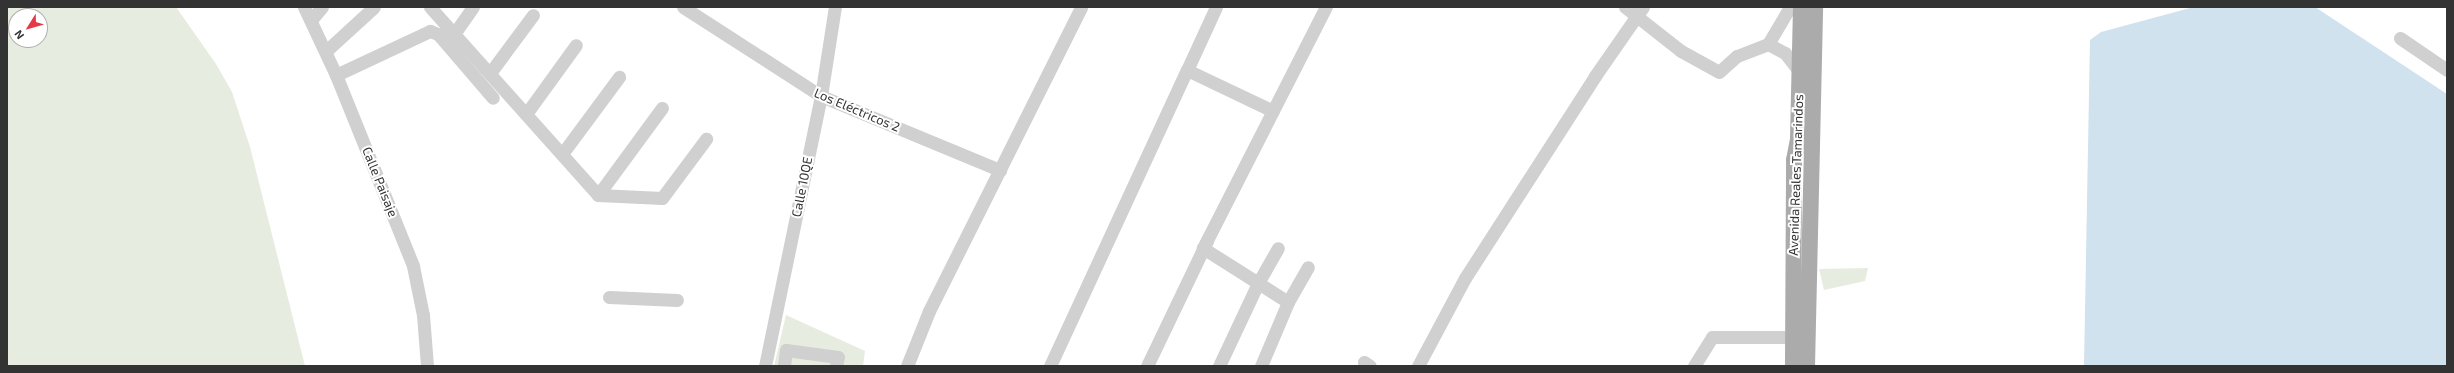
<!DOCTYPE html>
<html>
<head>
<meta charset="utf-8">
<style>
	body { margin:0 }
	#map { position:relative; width:2454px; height:373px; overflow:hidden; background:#fff; font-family:"Exo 2",sans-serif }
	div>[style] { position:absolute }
	.green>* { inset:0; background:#e6ecdf }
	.water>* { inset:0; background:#cfe2ee }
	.minor>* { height:13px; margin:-6.5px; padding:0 6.5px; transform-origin:6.5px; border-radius:6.5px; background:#d0d0d0 }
	.major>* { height:16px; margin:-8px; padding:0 8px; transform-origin:8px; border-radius:8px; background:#ababab }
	span { translate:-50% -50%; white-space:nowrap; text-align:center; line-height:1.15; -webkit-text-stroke:4px #fff; paint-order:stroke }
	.street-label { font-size:13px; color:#333 }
	.frame { position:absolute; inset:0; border:8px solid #333; pointer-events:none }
	.north { position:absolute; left:8px; top:8px; width:40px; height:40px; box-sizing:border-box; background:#fff; border:1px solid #adadad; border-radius:50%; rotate:233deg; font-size:11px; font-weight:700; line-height:16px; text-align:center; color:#333 }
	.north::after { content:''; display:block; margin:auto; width:14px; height:18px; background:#e63946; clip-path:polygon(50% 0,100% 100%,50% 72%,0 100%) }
</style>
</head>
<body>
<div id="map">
	<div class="green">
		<div style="clip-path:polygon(evenodd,7px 7px,176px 7px,216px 64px,232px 92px,250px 147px,305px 366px,7px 366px,7px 7px,16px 16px,40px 16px,40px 40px,16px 40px,16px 16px)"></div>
		<div style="clip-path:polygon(1868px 268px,1865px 281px,1824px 290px,1819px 269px)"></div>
		<div style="clip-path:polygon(786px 315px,865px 351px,863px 366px,774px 366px)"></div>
	</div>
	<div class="water">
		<div style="clip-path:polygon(2194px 7px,2315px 7px,2447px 94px,2447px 366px,2084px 366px,2090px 40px,2101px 32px)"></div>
	</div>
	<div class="minor">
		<div style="left:304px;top:7px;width:75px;rotate:64.8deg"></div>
		<div style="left:336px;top:75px;width:206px;rotate:68deg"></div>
		<div style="left:413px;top:266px;width:50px;rotate:78.5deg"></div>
		<div style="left:423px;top:315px;width:51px;rotate:85.5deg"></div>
		<div style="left:430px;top:7px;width:252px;rotate:48.2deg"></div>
		<div style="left:598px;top:195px;width:64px;rotate:2.7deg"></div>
		<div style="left:662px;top:198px;width:74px;rotate:-53.3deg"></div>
		<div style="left:683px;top:7px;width:164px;rotate:32.8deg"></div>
		<div style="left:821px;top:96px;width:194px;rotate:22.5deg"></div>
		<div style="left:1216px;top:7px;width:69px;rotate:114.7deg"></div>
		<div style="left:1187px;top:70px;width:95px;rotate:25.5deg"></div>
		<div style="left:1625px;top:7px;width:71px;rotate:38.2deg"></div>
		<div style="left:1681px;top:51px;width:43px;rotate:28.9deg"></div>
		<div style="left:1719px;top:72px;width:24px;rotate:-42deg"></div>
		<div style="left:1737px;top:56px;width:33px;rotate:-21deg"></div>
		<div style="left:1768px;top:44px;width:19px;rotate:28deg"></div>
		<div style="left:1785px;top:53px;width:23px;rotate:52deg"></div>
		<div style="left:311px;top:20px;width:17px;rotate:-50deg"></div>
		<div style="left:454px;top:34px;width:33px;rotate:-55deg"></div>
		<div style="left:2400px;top:38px;width:57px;rotate:34.2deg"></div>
		<div style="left:1768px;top:44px;width:43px;rotate:-59.3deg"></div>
		<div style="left:326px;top:51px;width:65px;rotate:-42.5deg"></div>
		<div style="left:490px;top:73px;width:72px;rotate:-53.4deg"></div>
		<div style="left:336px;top:75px;width:104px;rotate:-25.1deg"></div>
		<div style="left:430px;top:31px;width:9px;rotate:21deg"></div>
		<div style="left:438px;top:34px;width:84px;rotate:49.3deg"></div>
		<div style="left:526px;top:114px;width:85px;rotate:-54.1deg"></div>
		<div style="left:562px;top:154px;width:96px;rotate:-53.5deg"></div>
		<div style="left:598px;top:195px;width:108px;rotate:-53.7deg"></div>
		<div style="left:609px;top:297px;width:68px;rotate:2.5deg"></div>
		<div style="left:1288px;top:302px;width:101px;rotate:-147.6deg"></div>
		<div style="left:1203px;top:248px;width:271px;rotate:-63deg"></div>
		<div style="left:1364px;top:362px;width:7px;rotate:34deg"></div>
		<div style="left:765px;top:366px;width:276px;rotate:-78.3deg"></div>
		<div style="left:821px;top:96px;width:90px;rotate:-81.1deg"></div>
		<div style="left:784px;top:366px;width:16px;rotate:-83deg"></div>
		<div style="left:786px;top:350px;width:52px;rotate:7.7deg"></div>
		<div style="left:838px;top:357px;width:9px;rotate:103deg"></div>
		<div style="left:907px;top:366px;width:59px;rotate:-68.2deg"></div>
		<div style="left:929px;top:311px;width:340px;rotate:-63.4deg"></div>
		<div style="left:1050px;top:366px;width:326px;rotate:-65.2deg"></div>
		<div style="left:1147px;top:366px;width:139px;rotate:-64.4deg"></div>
		<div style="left:1219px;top:366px;width:92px;rotate:-64.8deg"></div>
		<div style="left:1258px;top:283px;width:40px;rotate:-60.3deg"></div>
		<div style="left:1261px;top:366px;width:69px;rotate:-67.1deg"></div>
		<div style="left:1288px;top:302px;width:40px;rotate:-60.3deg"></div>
		<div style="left:1418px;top:366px;width:100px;rotate:-61.9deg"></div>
		<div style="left:1465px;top:278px;width:240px;rotate:-57.2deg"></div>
		<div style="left:1595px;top:76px;width:84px;rotate:-55.2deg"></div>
		<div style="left:1694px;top:366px;width:34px;rotate:-58deg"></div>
		<div style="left:1712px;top:337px;width:82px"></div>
	</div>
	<div class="major">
		<div style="left:1793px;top:366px;width:206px;rotate:-89.7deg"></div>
		<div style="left:1794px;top:160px;width:21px;rotate:-79deg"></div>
		<div style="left:1798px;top:139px;width:132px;rotate:-88.7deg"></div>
		<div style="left:1807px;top:366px;width:359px;rotate:-88.7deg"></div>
	</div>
	<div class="street-label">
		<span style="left:857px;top:110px;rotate:23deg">Los Eléctricos 2</span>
		<span style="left:1796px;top:175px;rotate:-88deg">Avenida Reales Tamarindos</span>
		<span style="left:380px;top:182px;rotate:68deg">Calle Paisaje</span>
		<span style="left:802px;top:187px;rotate:-79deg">Calle 10QE</span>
	</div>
	<div class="frame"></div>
	<div class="north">N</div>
</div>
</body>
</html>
